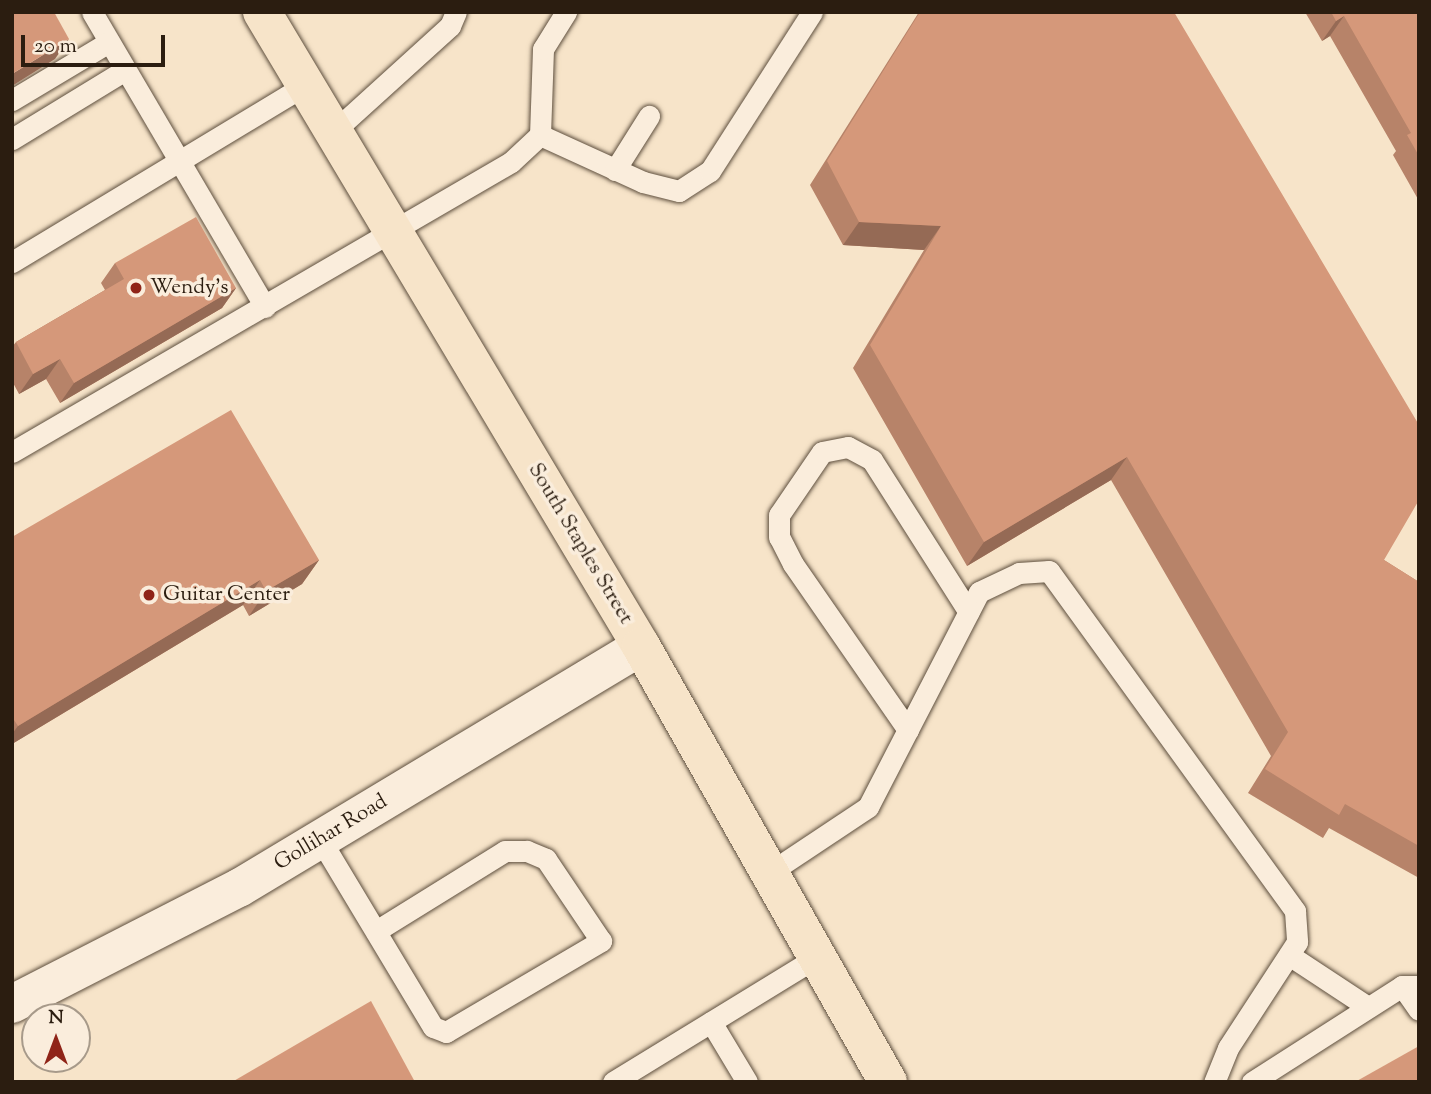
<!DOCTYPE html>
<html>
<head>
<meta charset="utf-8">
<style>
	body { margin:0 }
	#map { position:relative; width:1431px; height:1094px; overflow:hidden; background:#f7e4c9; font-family:"Sorts Mill Goudy",serif }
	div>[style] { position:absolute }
	.roads { filter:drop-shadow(0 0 2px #5e4f3e) drop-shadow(0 0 2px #5e4f3e) }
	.service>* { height:21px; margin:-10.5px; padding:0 10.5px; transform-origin:10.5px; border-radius:10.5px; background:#faeddc }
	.secondary>* { height:38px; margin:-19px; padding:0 19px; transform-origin:19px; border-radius:19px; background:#faeddc }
	.primary>* { height:38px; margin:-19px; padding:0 19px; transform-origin:19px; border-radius:19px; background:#f7e4c9 }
	.wall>* { inset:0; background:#b78369 }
	.shaded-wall>* { inset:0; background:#956a55 }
	.building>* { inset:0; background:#d5987a }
	.dots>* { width:19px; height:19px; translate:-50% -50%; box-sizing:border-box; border:4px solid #faeddc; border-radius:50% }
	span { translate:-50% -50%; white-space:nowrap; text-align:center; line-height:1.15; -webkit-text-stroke:7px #faeddc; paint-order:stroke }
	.poi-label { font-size:21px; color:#2b1d10 }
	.left { translate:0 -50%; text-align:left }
	.street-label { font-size:21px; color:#2b1d10 }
	.frame { position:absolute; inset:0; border:14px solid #2b1d10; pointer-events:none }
	.north { position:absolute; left:21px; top:1003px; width:70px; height:70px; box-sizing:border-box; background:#faeddc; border:2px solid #a79a8a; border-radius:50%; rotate:0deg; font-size:19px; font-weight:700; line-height:28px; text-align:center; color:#2b1d10 }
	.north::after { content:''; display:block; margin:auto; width:24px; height:32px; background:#8f2418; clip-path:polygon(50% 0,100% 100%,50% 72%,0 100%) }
	.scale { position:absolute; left:21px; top:35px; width:144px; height:32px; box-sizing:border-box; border:4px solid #2b1d10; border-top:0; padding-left:9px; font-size:21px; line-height:24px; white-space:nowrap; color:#2b1d10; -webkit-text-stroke:5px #faeddc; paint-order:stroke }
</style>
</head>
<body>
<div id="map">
	<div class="roads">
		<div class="service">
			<div style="left:92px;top:12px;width:342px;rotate:59.6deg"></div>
			<div style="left:12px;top:100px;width:113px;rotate:-30.9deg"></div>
			<div style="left:333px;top:132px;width:158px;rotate:-42.2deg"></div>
			<div style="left:450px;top:26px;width:15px;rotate:-67deg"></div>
			<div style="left:540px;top:135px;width:113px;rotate:24.5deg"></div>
			<div style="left:643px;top:182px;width:37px;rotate:14deg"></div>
			<div style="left:679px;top:191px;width:37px;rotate:-33deg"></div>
			<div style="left:710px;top:171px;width:189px;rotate:-57.3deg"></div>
			<div style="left:12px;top:139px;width:132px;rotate:-31.4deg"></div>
			<div style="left:615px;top:170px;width:64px;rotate:-57.8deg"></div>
			<div style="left:12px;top:262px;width:342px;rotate:-31.1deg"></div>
			<div style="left:12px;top:452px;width:577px;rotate:-30.16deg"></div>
			<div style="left:511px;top:162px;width:40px;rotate:-43deg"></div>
			<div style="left:540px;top:135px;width:86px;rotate:-88deg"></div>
			<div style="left:543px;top:49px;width:44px;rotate:-58.1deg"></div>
			<div style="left:908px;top:730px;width:202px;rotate:-124.7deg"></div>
			<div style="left:793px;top:564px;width:30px;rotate:-117deg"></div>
			<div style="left:779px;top:537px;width:22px;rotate:-90deg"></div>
			<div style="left:779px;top:515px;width:76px;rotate:-55.7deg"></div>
			<div style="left:822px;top:452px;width:26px;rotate:-11deg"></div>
			<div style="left:848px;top:447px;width:27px;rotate:28deg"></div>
			<div style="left:872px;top:460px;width:180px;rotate:57.5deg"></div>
			<div style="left:320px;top:839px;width:219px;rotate:59deg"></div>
			<div style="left:433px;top:1027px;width:14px;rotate:21deg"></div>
			<div style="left:446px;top:1032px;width:180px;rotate:-30.4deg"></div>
			<div style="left:601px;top:941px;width:99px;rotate:-123.9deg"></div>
			<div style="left:546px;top:859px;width:21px;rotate:-157deg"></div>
			<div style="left:527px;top:851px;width:22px;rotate:180deg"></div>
			<div style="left:505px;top:851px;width:152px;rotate:148.2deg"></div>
			<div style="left:769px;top:873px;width:119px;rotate:-33.7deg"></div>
			<div style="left:868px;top:807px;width:242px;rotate:-62.7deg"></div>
			<div style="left:979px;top:592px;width:44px;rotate:-25.4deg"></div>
			<div style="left:1019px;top:573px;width:30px;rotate:-4deg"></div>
			<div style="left:1049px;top:571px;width:420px;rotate:54.1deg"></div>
			<div style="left:1295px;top:911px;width:31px;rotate:86deg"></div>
			<div style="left:1297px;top:942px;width:126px;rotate:123.1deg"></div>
			<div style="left:1228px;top:1048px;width:37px;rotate:112deg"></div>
			<div style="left:1289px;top:955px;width:95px;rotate:33.4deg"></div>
			<div style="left:1402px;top:986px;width:29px;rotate:55deg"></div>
			<div style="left:711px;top:1022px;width:70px;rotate:59deg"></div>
			<div style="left:613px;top:1082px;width:239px;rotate:-31.5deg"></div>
			<div style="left:1252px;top:1082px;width:178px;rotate:-32.6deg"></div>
			<div style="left:1402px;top:986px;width:17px"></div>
		</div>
		<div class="secondary">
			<div style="left:12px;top:1004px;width:255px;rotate:-27.1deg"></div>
			<div style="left:239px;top:888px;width:469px;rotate:-31deg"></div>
		</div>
		<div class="primary">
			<div style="left:262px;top:12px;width:739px;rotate:59.13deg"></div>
			<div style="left:641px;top:646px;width:501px;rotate:60.47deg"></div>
		</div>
	</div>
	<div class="wall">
		<div style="clip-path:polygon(919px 12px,1174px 12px,1384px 560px,1419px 582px,1419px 878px,1329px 828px,1323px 838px,1248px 793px,1271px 756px,1111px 480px,967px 566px,853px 368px,924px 250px,843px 245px,810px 185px)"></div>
		<div style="clip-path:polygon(1305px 12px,1419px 12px,1419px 201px,1393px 155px,1396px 151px,1330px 36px,1322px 41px)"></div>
		<div style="clip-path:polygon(115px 263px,236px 288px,222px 308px,60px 403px,46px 379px,19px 394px,12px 381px,12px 347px,16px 342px,105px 290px,101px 283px)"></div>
		<div style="clip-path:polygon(12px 537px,319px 560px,302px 584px,249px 616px,243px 605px,12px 744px)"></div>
	</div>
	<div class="shaded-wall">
		<div style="clip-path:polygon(1344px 16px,1330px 36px,1322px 41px,1336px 21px)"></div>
		<div style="clip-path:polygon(69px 39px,55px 59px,12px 86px,12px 74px)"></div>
		<div style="clip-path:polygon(859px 222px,941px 226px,924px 250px,843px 245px)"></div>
		<div style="clip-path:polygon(236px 288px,222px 308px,60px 403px,74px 383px)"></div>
		<div style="clip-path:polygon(60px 359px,46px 379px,19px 394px,33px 374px)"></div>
		<div style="clip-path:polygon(1127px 457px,1111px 480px,967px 566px,984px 542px)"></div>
		<div style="clip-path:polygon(319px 560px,302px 584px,249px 616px,266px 591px)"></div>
		<div style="clip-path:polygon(260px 580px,243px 605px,12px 744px,12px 734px,18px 726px)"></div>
	</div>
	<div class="building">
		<div style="clip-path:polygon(12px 12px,54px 12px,69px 39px,12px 74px)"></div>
		<div style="clip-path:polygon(920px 12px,1174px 12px,1419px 425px,1419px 500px,1384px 560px,1419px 582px,1419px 846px,1345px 804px,1339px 815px,1265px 769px,1288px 732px,1127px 457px,984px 542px,870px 345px,941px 226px,859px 222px,827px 161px)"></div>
		<div style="clip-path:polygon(1331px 12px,1419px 12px,1419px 156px,1407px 135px,1411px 133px,1344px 16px,1336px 21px)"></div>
		<div style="clip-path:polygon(196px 217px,236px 288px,74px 383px,60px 359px,33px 374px,16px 342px,124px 279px,115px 263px)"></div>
		<div style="clip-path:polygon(231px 410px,319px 560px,266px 591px,260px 580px,18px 726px,12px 717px,12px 537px)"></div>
		<div style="clip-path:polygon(371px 1001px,415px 1082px,232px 1082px)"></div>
		<div style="clip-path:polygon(1419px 1046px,1419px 1082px,1355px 1082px)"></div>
	</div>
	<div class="dots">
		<div style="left:136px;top:288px;background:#8f2418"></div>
		<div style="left:149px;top:595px;background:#8f2418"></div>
	</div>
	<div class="poi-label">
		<span class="left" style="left:150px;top:288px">Wendy's</span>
		<span class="left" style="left:163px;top:595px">Guitar Center</span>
	</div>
	<div class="street-label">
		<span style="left:580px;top:544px;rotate:59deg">South Staples Street</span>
		<span style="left:331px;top:833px;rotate:-31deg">Gollihar Road</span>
	</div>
	<div class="frame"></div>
	<div class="north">N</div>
	<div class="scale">20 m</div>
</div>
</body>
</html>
